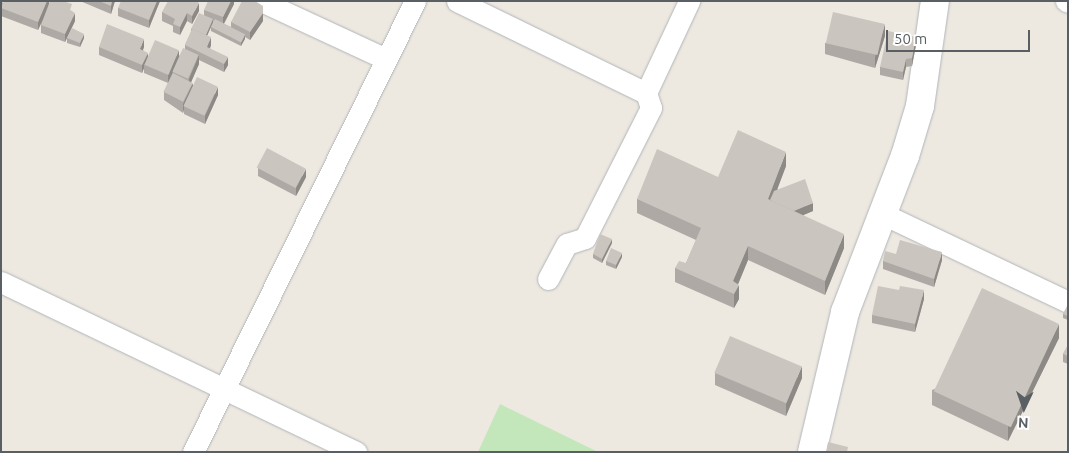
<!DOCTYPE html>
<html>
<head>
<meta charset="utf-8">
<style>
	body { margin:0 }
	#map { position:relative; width:1069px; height:453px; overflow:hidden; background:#ede8e0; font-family:Ubuntu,sans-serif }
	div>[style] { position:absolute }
	.green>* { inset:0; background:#c3e6bb }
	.roads { filter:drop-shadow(0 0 1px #b1b5b9) drop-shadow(0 0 1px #b1b5b9) }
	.street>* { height:21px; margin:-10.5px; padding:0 10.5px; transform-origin:10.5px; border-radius:10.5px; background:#fff }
	.secondary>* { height:28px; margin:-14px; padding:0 14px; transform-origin:14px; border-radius:14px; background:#fff }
	.wall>* { inset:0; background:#aea9a4 }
	.shaded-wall>* { inset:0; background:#8d8a86 }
	.building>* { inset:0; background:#cac5bf; transform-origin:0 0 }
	span { translate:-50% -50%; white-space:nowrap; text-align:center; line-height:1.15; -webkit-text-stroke:4px #fff; paint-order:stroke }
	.frame { position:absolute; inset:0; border:2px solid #595f62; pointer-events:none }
	.north { position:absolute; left:999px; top:383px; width:50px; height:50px; -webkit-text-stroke:4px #fff; paint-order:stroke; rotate:183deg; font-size:14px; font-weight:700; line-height:20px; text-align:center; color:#595f62 }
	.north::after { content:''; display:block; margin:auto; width:18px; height:22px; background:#595f62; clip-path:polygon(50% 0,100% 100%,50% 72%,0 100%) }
	.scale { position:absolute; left:886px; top:30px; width:144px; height:22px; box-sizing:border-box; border:2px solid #595f62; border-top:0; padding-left:6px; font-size:15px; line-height:18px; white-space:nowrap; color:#595f62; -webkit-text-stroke:4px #fff; paint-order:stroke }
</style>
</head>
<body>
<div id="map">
	<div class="green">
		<div style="clip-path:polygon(500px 404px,598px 452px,478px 452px)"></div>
	</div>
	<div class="roads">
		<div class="street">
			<div style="left:261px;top:1px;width:138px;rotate:24.9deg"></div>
			<div style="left:457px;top:1px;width:210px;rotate:26deg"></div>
			<div style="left:646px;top:93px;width:102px;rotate:-64.9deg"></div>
			<div style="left:1066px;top:1px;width:2px;rotate:27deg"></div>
			<div style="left:883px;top:214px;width:205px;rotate:25.4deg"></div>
			<div style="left:548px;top:279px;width:40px;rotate:-62deg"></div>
			<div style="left:567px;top:244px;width:19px;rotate:-18deg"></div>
			<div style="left:585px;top:238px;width:146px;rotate:-63.1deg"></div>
			<div style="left:651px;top:108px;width:16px;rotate:-108deg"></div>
			<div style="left:1px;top:282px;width:394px;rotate:25.6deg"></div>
			<div style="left:193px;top:452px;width:503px;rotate:-63.79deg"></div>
		</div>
		<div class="secondary">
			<div style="left:812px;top:452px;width:144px;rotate:-76.7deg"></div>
			<div style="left:845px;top:312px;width:167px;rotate:-69deg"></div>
			<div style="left:905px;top:156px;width:52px;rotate:-73.3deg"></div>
			<div style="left:920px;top:106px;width:106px;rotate:-81.9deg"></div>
		</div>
	</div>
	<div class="wall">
		<div style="clip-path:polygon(1px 1px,3px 3px,49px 1px,49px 4px,72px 11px,75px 21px,65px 42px,41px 33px,41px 23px,38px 30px,1px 16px)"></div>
		<div style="clip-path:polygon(80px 1px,115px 1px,111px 14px)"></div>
		<div style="clip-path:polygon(160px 1px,149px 28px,118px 16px,118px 8px)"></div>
		<div style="clip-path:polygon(234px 1px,234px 4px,224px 24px,231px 27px,231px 22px,263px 6px,263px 21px,250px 40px,245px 37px,241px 46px,211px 31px,211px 27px,214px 22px,213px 21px,207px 36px,211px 45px,210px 49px,228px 65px,224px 72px,199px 60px,199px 64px,191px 82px,193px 87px,218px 95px,205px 124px,184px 114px,184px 109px,183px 113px,164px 100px,164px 92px,168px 83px,144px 73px,144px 68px,142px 73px,99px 55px,99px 47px,144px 47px,143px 50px,148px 57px,179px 56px,185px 49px,185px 45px,191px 32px,191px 29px,204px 15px,204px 10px)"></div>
		<div style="clip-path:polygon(199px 11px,192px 24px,187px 21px,180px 35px,173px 32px,173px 26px,162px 21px,162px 12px)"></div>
		<div style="clip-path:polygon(885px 36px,875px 68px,825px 54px,825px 43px)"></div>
		<div style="clip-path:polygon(67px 38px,84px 38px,80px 47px,67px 43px)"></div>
		<div style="clip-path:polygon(916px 45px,912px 66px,906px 67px,903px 80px,880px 75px,880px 67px)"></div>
		<div style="clip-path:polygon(786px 166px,777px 189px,813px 211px,803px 215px,844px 248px,825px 295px,748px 260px,738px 284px,739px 299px,734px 308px,675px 282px,675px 268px,686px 263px,696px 240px,637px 213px,637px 199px)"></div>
		<div style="clip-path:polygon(258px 168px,306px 177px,296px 196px,258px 176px)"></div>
		<div style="clip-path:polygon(612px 243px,602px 263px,593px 258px,593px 254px)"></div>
		<div style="clip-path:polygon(622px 257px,616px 269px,606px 265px,606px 261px)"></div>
		<div style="clip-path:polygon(942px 260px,934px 287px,883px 269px,883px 261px)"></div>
		<div style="clip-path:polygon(899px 290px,924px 299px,915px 332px,872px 323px,872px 315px)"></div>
		<div style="clip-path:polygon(1068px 306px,1068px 320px,1063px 318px,1063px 314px)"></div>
		<div style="clip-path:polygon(1059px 338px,1008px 441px,932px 405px,932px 390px)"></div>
		<div style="clip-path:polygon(1068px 345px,1068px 364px,1063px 362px,1063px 354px)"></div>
		<div style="clip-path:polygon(715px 373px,802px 378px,786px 416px,715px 385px)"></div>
	</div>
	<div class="shaded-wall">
		<div style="clip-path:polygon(47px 1px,49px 1px,49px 7px,38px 30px,38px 22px)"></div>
		<div style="clip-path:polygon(112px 1px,115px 1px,111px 14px,111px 6px)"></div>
		<div style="clip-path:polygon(157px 1px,160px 1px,149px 28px,149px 20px)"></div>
		<div style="clip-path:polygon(231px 1px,234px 1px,234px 4px,223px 25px,223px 17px)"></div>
		<div style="clip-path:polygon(199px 3px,199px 11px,192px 24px,192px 16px)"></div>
		<div style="clip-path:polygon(75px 13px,75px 21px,65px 42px,65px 34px)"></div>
		<div style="clip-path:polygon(187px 13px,187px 21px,180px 35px,180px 27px)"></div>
		<div style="clip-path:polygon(263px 13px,263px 21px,250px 40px,250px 32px)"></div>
		<div style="clip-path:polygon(213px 19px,213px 23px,205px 40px,205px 36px)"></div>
		<div style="clip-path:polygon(885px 24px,885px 36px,875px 68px,875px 57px)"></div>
		<div style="clip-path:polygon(84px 34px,84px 38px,80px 47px,80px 43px)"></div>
		<div style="clip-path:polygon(245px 34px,245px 39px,241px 46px,241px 42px)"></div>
		<div style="clip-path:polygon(211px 37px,211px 45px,207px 55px,207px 47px)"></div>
		<div style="clip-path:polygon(916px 37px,916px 45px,912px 66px,912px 58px)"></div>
		<div style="clip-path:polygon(144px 39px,144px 47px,140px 57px,140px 49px)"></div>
		<div style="clip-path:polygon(179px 50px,179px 58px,168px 83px,168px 75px)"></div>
		<div style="clip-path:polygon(148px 53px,148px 61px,144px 65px,144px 68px,142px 73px,142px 65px)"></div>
		<div style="clip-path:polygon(199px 55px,199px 64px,189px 87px,189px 79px)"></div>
		<div style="clip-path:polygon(228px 57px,228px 65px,224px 72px,224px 64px)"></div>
		<div style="clip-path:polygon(906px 59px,906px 67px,903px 80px,903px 72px)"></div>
		<div style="clip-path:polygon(193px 83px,193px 91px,184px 106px,184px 109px,183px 113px,183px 104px)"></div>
		<div style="clip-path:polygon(218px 87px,218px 95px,205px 124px,205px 116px)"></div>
		<div style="clip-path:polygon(786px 152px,786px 166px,771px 206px,768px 199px)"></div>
		<div style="clip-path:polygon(306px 169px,306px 177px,296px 196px,296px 188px)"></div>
		<div style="clip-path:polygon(813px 203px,813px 211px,787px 222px,787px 213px)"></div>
		<div style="clip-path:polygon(844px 234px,844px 248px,825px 295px,825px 281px)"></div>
		<div style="clip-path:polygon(612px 239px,612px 243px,602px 263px,602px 259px)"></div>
		<div style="clip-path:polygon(748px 246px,748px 260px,734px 294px,733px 281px)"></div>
		<div style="clip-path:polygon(942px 252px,942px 260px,934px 287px,934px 279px)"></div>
		<div style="clip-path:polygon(622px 253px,622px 257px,616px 269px,616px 265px)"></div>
		<div style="clip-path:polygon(739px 285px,739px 299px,734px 308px,734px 294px)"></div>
		<div style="clip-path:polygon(924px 290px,924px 299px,915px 332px,915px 324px)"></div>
		<div style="clip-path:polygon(1059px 324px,1059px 338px,1008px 441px,1008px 427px)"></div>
		<div style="clip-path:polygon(802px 366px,802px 378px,786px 416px,786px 404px)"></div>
	</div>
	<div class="building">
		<div style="clip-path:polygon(4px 1px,47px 1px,38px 22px,1px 8px)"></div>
		<div style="clip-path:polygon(50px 1px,63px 1px,72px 4px,70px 10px,75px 13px,65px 34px,41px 25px)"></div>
		<div style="clip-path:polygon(99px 1px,112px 1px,111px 6px)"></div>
		<div style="clip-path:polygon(121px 1px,157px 1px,149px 20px,118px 8px)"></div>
		<div style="clip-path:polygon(168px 1px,196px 1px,199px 3px,192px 16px,187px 13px,180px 27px,173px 24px,175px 19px,162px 12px)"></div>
		<div style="clip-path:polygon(208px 1px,231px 1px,223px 17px,204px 10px)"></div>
		<div style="clip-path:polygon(242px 1px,255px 1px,263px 6px,263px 13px,250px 32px,231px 22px)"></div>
		<div style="left:833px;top:12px;width:53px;height:32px;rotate:13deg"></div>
		<div style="clip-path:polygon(199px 13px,213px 19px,206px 35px,192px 29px,192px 30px,191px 29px)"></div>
		<div style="left:215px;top:19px;width:34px;height:9px;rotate:27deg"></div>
		<div style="clip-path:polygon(107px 24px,144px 39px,140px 49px,148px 53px,142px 65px,99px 47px)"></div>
		<div style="clip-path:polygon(72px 28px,84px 34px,80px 43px,67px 38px)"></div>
		<div style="clip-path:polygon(192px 29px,211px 37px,207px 47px,228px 57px,224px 64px,185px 45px)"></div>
		<div style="clip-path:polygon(888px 31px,916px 37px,912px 58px,906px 59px,903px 72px,880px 67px)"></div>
		<div style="left:155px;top:40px;width:26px;height:27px;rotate:23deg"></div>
		<div style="left:183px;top:48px;width:17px;height:26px;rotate:24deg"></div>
		<div style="left:173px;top:73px;width:22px;height:21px;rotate:27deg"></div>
		<div style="left:197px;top:77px;width:23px;height:32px;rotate:25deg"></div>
		<div style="clip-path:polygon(738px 130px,786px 152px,768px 199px,844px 234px,825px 281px,748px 246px,733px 281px,739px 285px,734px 294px,675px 268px,679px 261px,686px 263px,701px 228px,637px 199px,657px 149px,718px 177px)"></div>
		<div style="left:267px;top:148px;width:44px;height:22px;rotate:28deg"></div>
		<div style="clip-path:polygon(805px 179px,813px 203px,794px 211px,770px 200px,774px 191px)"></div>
		<div style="clip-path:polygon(600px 234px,612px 239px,602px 259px,593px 254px)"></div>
		<div style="clip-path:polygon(900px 240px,942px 252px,934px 279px,883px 261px,885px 251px,896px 254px)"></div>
		<div style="clip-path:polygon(611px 248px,622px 253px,616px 265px,606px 261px)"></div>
		<div style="clip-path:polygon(878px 286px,899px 290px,900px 286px,924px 290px,915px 324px,872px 315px)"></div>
		<div style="left:982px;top:288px;width:85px;height:114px;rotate:25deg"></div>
		<div style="clip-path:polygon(1067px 306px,1068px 306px,1068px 316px,1063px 314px)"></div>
		<div style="left:730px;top:336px;width:78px;height:40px;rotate:23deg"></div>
		<div style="clip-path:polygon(1068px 345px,1068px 356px,1063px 354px)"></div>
		<div style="clip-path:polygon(828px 442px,848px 447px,847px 452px,826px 452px)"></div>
	</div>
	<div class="frame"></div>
	<div class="north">N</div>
	<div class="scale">50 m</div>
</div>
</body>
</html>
